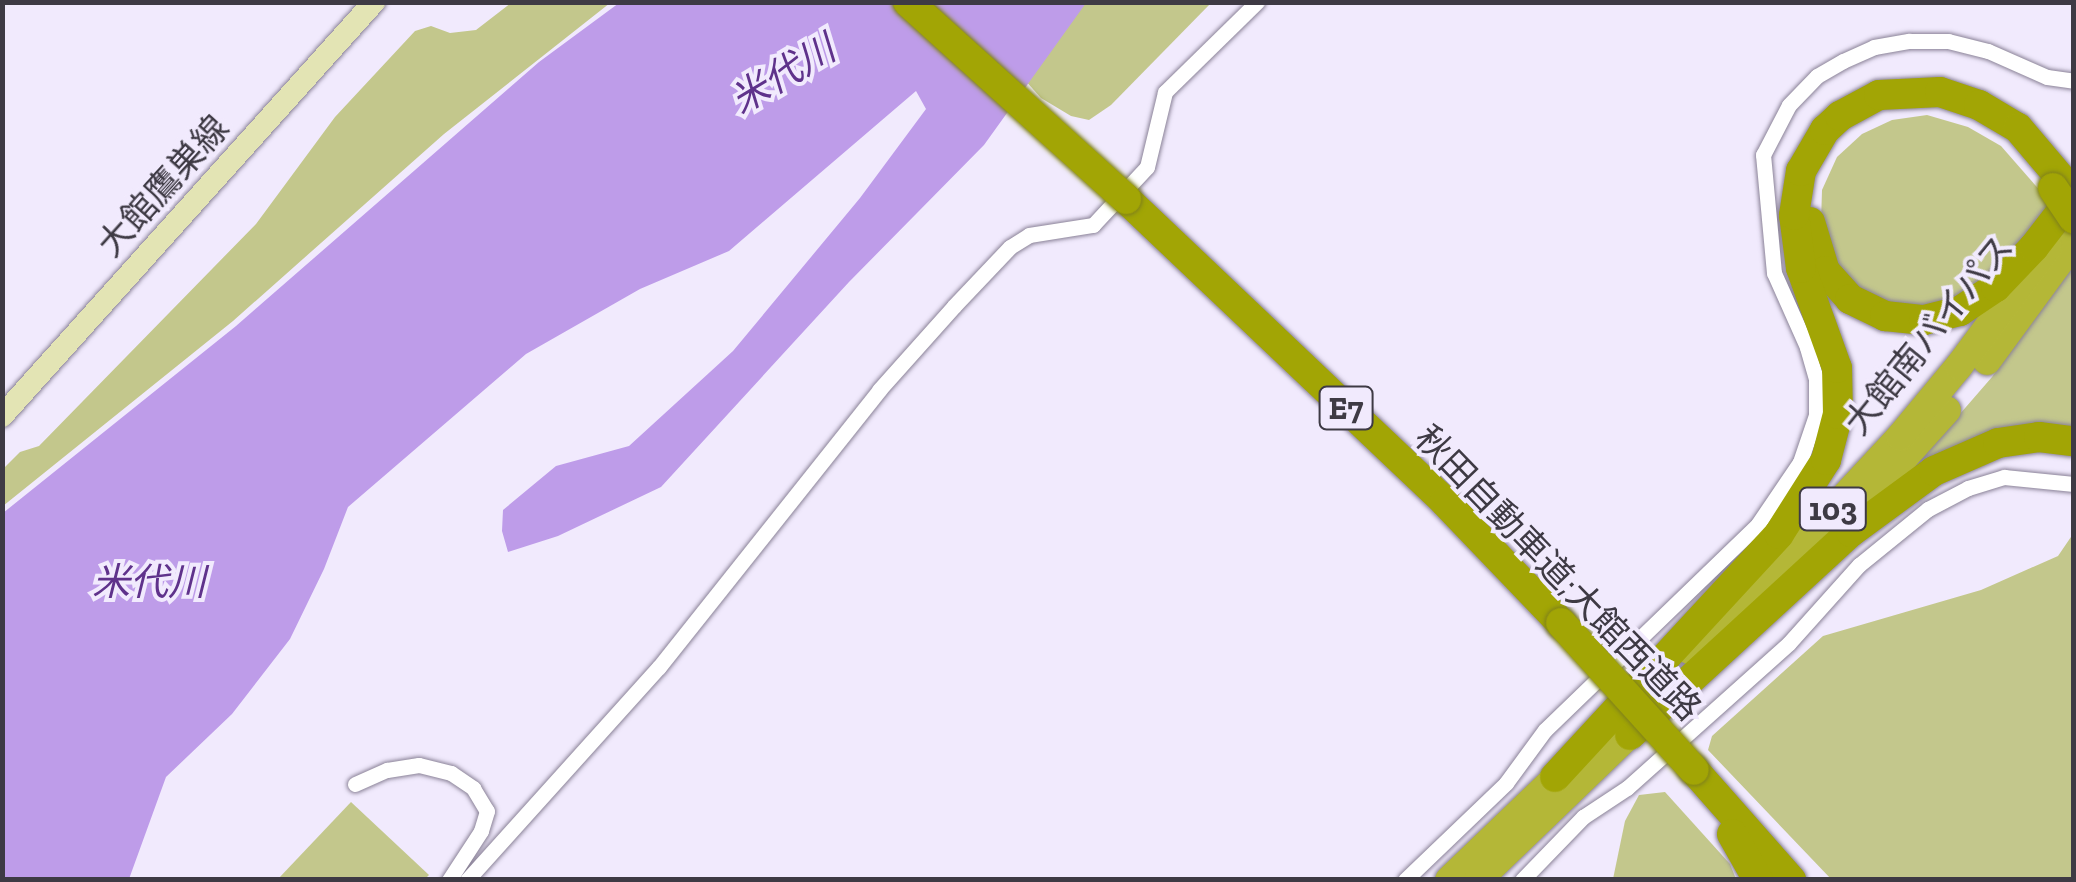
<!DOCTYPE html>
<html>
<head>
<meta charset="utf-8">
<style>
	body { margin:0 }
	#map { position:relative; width:2076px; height:882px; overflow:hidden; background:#f1eafd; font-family:"Zilla Slab","Noto Sans JP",serif }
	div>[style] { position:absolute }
	.green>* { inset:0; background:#c3c78c }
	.water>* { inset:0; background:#be9ce9 }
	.roads { filter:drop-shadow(0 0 2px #8a8297) drop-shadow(0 0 2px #8a8297) }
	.minor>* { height:15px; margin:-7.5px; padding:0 7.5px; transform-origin:7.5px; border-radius:7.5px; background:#fff }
	.secondary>* { height:22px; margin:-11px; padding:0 11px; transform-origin:11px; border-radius:11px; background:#e3e4b4 }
	.trunk>* { height:28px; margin:-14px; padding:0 14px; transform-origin:14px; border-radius:14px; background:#b4b737 }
	.motorway>* { height:30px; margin:-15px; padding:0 15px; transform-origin:15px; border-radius:15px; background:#a2a505 }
	.bridges { filter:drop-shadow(0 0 2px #7f801b) drop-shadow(0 0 2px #7f801b) }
	.motorway-bridge>* { height:30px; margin:-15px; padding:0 15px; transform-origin:15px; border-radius:15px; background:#a2a505 }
	span { translate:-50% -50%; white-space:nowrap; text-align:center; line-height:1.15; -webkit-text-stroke:8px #f1eafd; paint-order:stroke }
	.shield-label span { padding:2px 8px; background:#f1eafd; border:2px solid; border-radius:8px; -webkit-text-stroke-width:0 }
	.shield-label { font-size:32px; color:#3e3a44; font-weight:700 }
	.street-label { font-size:35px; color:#3e3a44 }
	.water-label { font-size:38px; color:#5f328b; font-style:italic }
	.frame { position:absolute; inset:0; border:5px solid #3e3a44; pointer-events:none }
</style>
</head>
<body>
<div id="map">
	<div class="green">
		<div style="clip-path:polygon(511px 3px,610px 3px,444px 134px,233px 321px,3px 506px,3px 469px,20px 452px,39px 446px,256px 224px,335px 117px,415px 31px,431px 26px,450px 33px,476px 30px)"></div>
		<div style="clip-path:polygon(1085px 3px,1211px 3px,1111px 105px,1089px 120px,1071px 116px,1041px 98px,1024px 79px)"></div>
		<div style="clip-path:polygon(1927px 115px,1968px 127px,2001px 146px,2050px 202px,2015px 254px,1955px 301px,1902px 310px,1852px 285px,1828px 253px,1821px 222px,1822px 190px,1837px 157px,1862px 134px,1892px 120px)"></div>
		<div style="clip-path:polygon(2073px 264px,2073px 430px,2014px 427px,1961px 443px,1925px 464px,1920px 460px,1992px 377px)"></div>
		<div style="clip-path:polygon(2073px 534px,2073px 879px,1831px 879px,1708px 750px,1712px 736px,1823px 636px,1981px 590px,2058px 556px)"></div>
		<div style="clip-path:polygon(1665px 792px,1730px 864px,1736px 879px,1613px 879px,1625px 821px,1639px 795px)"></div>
		<div style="clip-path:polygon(351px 802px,429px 875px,425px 879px,278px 879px)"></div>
	</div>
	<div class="water">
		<div style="clip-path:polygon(619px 3px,1086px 3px,984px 145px,849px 282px,661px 487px,558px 536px,508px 552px,502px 531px,503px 510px,556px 466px,629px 446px,733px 351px,860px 198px,926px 109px,916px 91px,729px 251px,640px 289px,526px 354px,348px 507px,324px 569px,290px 639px,232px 714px,166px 777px,129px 879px,3px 880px,3px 513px,236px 326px,539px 62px)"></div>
	</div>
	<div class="roads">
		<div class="minor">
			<div style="left:355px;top:784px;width:35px;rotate:-24deg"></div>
			<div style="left:387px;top:770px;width:32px;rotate:-9deg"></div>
			<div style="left:419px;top:765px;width:33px;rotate:14deg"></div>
			<div style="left:451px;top:773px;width:27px;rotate:34deg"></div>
			<div style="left:473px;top:788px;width:27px;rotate:59deg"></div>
			<div style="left:487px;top:811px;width:21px;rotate:107deg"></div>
			<div style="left:481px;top:831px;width:59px;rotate:123.1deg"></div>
			<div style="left:467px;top:880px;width:287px;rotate:-48deg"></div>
			<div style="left:659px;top:667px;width:354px;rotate:-51.5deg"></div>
			<div style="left:879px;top:390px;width:113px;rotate:-48.2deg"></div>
			<div style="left:954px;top:306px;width:81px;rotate:-46.5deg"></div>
			<div style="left:1010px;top:247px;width:22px;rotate:-32deg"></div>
			<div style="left:1029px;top:235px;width:65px;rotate:-8.9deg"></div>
			<div style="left:1093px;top:225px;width:79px;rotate:-47deg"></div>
			<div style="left:1147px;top:167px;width:77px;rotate:-76.5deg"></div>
			<div style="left:1165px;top:92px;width:129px;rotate:-44.4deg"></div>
			<div style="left:1405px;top:880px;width:140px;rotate:-43.8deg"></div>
			<div style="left:1506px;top:783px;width:66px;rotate:-53.7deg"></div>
			<div style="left:1545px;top:730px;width:296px;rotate:-44deg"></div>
			<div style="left:1758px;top:524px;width:75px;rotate:-55.9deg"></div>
			<div style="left:1800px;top:462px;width:50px;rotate:-71.2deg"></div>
			<div style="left:1816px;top:415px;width:36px;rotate:-90deg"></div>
			<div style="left:1816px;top:379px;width:33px;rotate:-106deg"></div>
			<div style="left:1807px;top:347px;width:81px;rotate:-114deg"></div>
			<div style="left:1774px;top:273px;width:119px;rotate:-95.3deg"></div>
			<div style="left:1763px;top:155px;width:56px;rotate:-62.5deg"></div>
			<div style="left:1789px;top:105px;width:40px;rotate:-46deg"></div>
			<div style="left:1817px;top:76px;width:30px;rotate:-30deg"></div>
			<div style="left:1843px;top:61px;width:34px;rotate:-24deg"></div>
			<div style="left:1874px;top:47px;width:36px;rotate:-10deg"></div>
			<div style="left:1909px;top:41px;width:39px"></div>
			<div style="left:1948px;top:41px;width:41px;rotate:14deg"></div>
			<div style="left:1988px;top:51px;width:64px;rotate:23.8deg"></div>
			<div style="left:2047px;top:77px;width:27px;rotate:8deg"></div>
			<div style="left:1522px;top:880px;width:88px;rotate:-45.9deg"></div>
			<div style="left:1583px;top:817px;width:53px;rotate:-33.4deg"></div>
			<div style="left:1627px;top:788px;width:217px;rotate:-41.8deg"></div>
			<div style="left:1789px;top:643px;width:105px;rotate:-48.1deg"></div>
			<div style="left:1859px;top:565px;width:89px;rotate:-39.1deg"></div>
			<div style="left:1928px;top:509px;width:45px;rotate:-27.7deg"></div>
			<div style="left:1968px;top:488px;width:38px;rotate:-17deg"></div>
			<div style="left:2004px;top:477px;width:70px;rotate:5.7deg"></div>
		</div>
		<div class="secondary">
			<div style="left:2px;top:416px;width:557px;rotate:-48.06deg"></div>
		</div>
		<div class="trunk">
			<div style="left:1987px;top:361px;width:147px;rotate:-53.8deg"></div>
			<div style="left:1845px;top:523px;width:152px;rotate:-47.9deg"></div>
			<div style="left:1689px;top:650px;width:202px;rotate:-44.4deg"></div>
			<div style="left:1833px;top:509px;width:98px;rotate:-47.1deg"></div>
			<div style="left:1900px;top:437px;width:92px;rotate:-50.3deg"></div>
			<div style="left:1959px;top:366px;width:149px;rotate:-53.4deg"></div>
			<div style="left:1449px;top:880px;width:169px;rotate:-43.8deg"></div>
			<div style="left:1478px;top:880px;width:229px;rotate:-43.9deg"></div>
		</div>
		<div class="motorway">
			<div style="left:1126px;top:199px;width:440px;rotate:43.5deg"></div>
			<div style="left:1445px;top:502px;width:168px;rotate:46.2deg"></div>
			<div style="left:1810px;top:222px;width:51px;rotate:73deg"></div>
			<div style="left:1825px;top:271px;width:38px;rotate:48deg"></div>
			<div style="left:1850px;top:299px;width:39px;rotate:26deg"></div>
			<div style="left:1885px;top:316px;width:39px;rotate:6deg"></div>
			<div style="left:1924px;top:320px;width:37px;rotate:-14deg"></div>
			<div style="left:1960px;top:311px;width:43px;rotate:-33.7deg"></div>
			<div style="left:1996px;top:287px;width:55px;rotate:-46.5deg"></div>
			<div style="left:2034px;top:247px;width:66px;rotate:-52.4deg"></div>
			<div style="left:1630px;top:735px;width:300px;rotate:-42.6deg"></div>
			<div style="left:1851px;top:532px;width:103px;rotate:-36.3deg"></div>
			<div style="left:1934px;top:471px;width:70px;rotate:-23.6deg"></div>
			<div style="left:1998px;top:443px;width:41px;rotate:-8.3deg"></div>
			<div style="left:2039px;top:437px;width:35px;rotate:7deg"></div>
			<div style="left:1694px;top:770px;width:147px;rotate:48.6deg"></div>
			<div style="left:1555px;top:777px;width:330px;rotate:-47.3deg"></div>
			<div style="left:1779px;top:534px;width:88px;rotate:-57.6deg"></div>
			<div style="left:1826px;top:460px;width:48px;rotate:-75.4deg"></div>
			<div style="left:1838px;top:414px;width:46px;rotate:-91.2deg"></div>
			<div style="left:1837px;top:368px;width:106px;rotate:-109.8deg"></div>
			<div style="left:1801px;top:268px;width:53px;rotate:-97.5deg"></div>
			<div style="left:1794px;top:215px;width:45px;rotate:-81deg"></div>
			<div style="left:1801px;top:171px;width:48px;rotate:-59.7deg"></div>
			<div style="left:1825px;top:130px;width:21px;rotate:-43deg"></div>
			<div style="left:1840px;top:116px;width:44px;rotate:-28.3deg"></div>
			<div style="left:1879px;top:95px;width:61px;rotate:-2.8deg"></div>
			<div style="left:1940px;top:92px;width:41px;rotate:18.4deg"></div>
			<div style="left:1979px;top:105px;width:45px;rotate:30.5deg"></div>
			<div style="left:2018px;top:128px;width:87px;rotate:49.7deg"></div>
			<div style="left:1732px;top:834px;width:53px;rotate:60.5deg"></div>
		</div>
	</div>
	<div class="bridges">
		<div class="motorway-bridge">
			<div style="left:908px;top:2px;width:294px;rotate:42.1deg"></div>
			<div style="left:2053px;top:188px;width:37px;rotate:56deg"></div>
			<div style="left:1561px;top:623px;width:198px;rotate:47.9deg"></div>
		</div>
	</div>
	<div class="shield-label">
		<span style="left:1346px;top:408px">E7</span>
		<span style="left:1833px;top:509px">103</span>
	</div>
	<div class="street-label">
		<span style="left:163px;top:186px;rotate:-48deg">大館鷹巣線</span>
		<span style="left:1929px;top:335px;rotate:-51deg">大館南バイパス</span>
		<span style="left:1558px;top:573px;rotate:46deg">秋田自動車道;大館西道路</span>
	</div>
	<div class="water-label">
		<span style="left:783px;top:75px;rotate:-31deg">米代川</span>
		<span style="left:149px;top:583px">米代川</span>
	</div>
	<div class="frame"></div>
</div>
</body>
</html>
